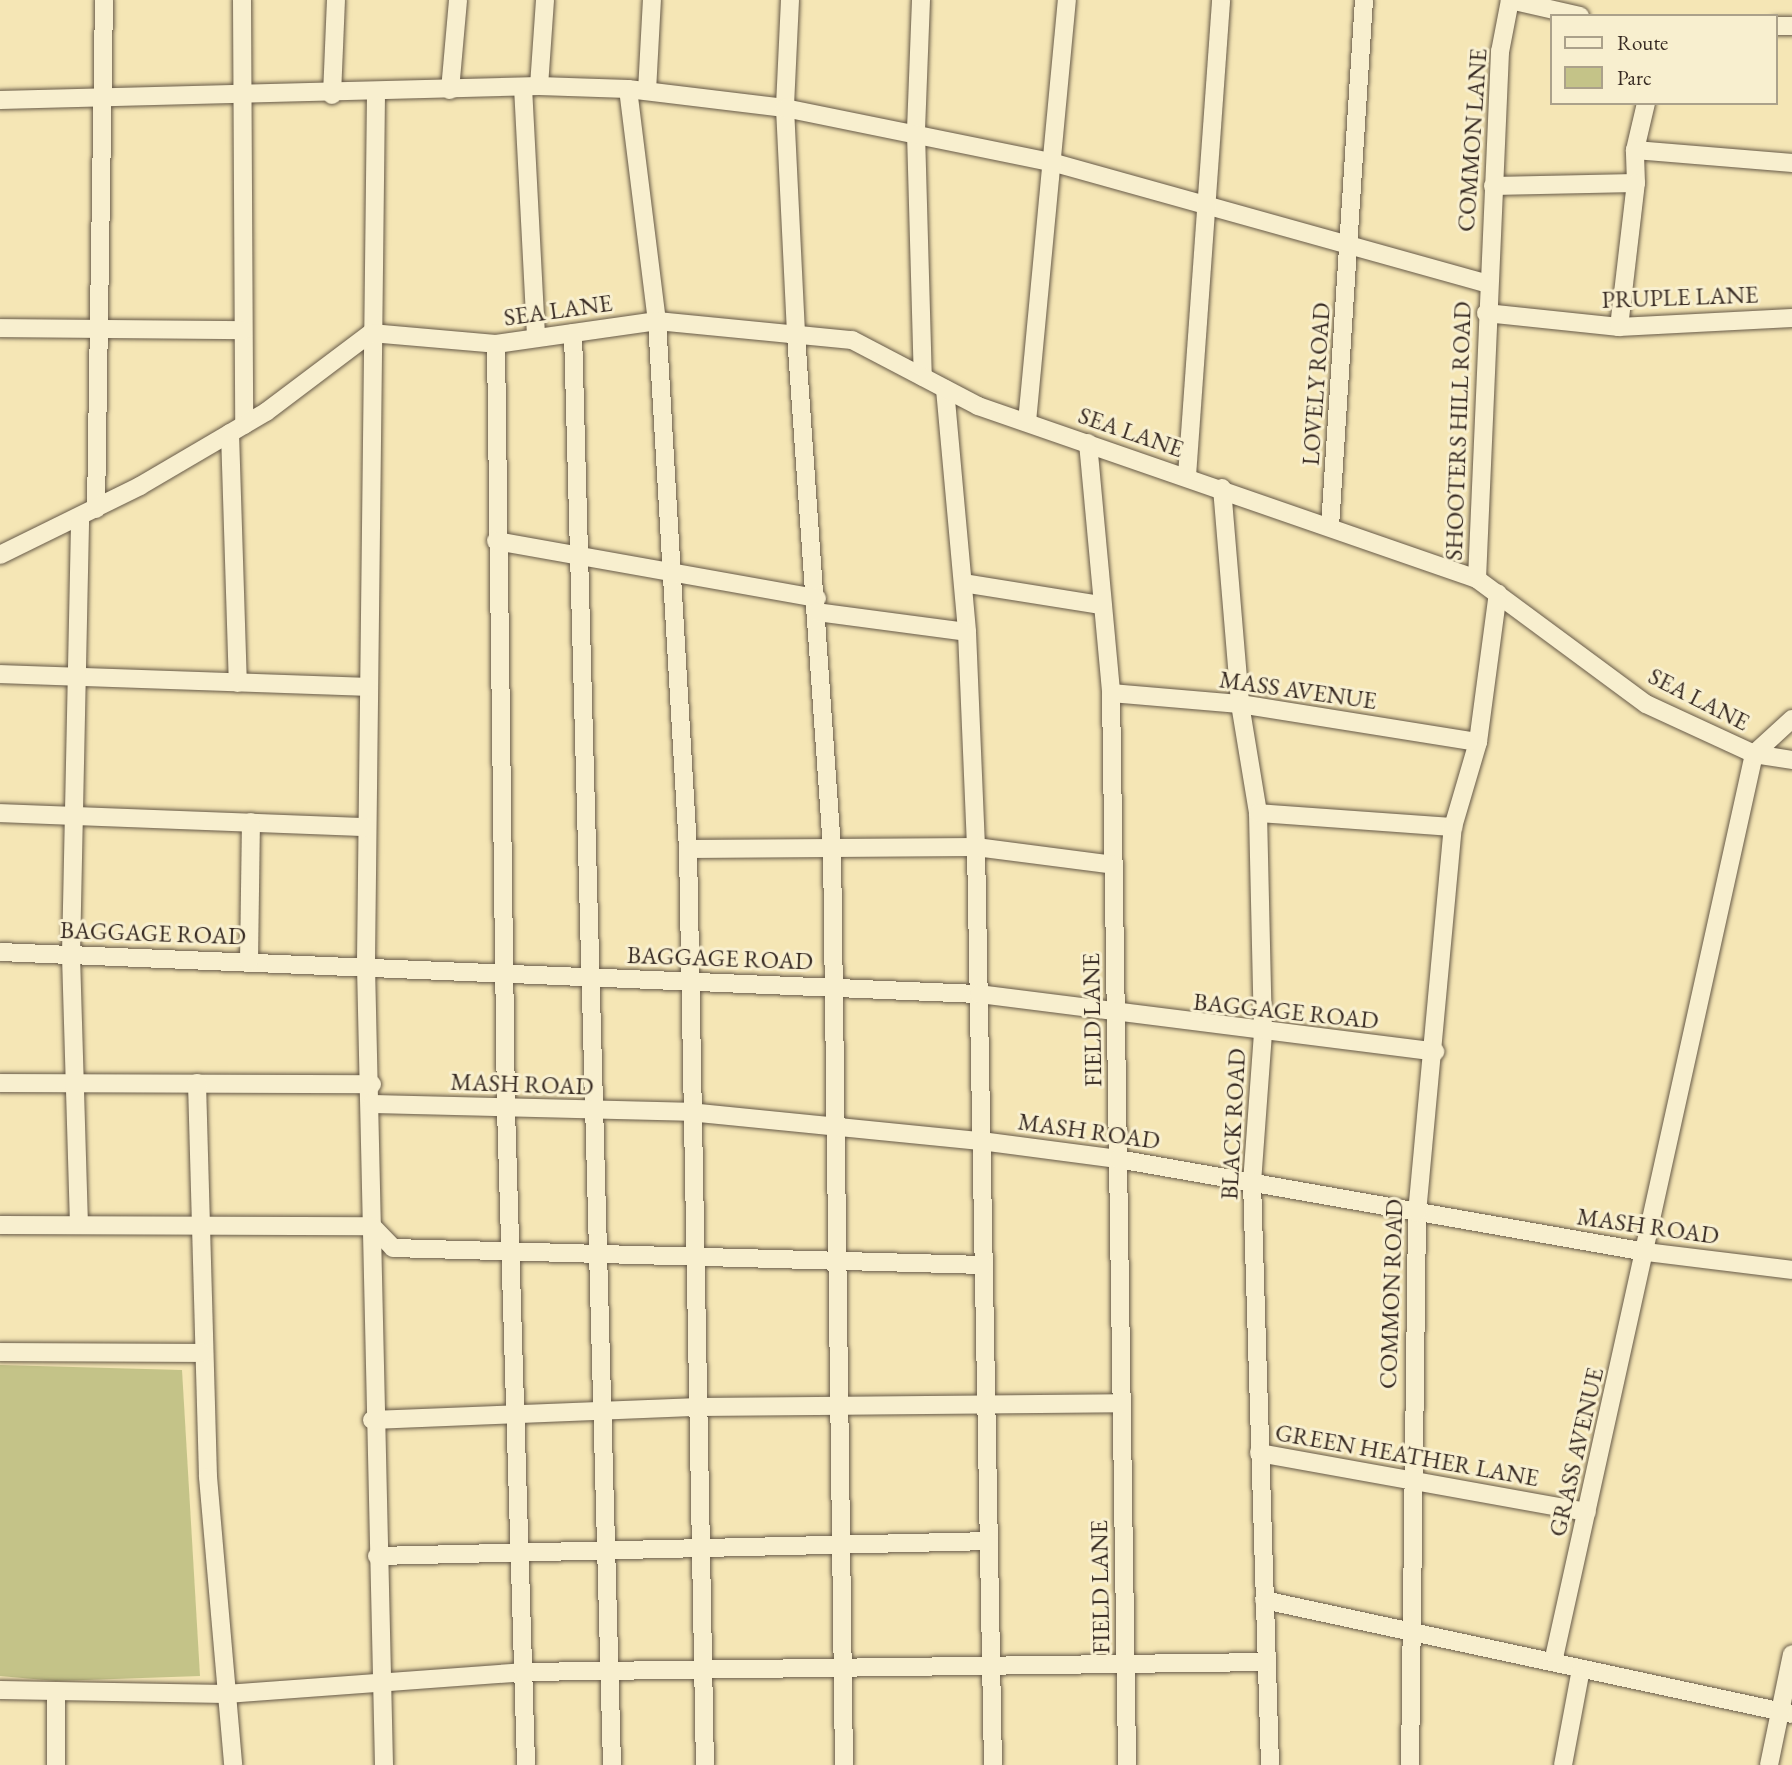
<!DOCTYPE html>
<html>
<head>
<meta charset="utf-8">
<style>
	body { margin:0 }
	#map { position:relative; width:1792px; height:1765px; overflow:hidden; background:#f5e6b5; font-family:"EB Garamond",serif }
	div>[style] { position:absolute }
	.green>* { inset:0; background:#c4c388 }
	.roads { filter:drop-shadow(0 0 2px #675a48) drop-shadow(0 0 2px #675a48) }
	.street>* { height:18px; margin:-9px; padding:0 9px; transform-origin:9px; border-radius:9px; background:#f8efcf }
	span { translate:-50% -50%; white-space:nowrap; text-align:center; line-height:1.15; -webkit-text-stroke:6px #f8efcf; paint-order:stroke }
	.street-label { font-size:24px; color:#382b23 }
	.legend { position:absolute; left:1550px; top:14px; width:228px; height:91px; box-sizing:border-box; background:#f8efcf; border:2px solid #aba18a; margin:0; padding:9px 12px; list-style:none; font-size:21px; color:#382b23 }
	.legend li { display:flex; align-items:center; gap:14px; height:35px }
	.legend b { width:35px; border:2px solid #aba18a }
</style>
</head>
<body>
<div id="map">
	<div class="green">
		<div style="clip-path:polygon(0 1365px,182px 1370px,200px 1676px,56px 1681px,0 1676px)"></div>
	</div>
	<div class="roads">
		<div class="street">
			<div style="left:242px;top:0;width:425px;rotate:89.7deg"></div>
			<div style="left:790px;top:0;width:108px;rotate:92.7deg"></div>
			<div style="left:785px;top:108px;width:227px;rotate:87.2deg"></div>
			<div style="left:796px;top:335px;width:515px;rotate:85.99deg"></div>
			<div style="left:832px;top:849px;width:916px;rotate:89.25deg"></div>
			<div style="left:921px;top:0;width:133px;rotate:92.2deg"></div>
			<div style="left:916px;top:133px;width:244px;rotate:88.4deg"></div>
			<div style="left:1776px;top:26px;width:16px"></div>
			<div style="left:539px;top:86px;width:86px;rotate:-86deg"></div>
			<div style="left:523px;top:87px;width:251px;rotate:87deg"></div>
			<div style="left:628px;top:89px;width:234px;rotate:82.9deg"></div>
			<div style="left:657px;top:321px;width:529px;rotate:86.64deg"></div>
			<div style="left:688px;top:849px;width:916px;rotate:88.94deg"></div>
			<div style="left:450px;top:90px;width:90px;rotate:-84.9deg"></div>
			<div style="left:647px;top:91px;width:91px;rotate:-86.9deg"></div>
			<div style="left:376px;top:94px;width:872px;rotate:90.66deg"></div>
			<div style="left:366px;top:966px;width:799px;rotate:88.71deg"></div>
			<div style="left:332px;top:95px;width:95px;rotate:-87.6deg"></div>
			<div style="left:0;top:100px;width:539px;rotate:-1.49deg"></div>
			<div style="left:539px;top:86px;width:89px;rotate:1.9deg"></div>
			<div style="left:628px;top:89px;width:158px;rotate:6.9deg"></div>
			<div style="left:785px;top:108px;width:276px;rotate:11.5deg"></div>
			<div style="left:1055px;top:163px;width:449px;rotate:15.6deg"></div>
			<div style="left:1635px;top:150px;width:48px;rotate:-76.8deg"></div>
			<div style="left:1493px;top:186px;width:143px;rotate:-1.2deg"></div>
			<div style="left:1636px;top:183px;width:33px;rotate:-92deg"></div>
			<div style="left:1635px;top:150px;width:158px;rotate:4.7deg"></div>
			<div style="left:1486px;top:313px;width:134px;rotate:6deg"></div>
			<div style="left:1619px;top:327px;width:173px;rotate:-3deg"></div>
			<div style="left:1619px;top:327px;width:145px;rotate:-83.3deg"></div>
			<div style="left:0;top:328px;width:243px;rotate:0.5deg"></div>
			<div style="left:573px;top:333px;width:1433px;rotate:88.44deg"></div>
			<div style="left:496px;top:344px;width:765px;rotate:89.25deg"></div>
			<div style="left:506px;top:1109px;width:656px;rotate:88.25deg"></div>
			<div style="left:945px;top:389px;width:244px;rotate:84.8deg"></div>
			<div style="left:967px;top:632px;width:215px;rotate:87.6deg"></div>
			<div style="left:976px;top:847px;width:918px;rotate:88.94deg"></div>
			<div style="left:1027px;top:422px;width:424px;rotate:-84.6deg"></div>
			<div style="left:230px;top:433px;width:250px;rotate:88.2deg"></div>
			<div style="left:1088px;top:443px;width:251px;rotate:84.7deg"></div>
			<div style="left:1111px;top:693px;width:1072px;rotate:89.14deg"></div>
			<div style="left:1187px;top:476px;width:477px;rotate:-85.9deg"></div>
			<div style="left:1222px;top:488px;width:217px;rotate:85.2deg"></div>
			<div style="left:1240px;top:704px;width:110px;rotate:80.6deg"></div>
			<div style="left:1258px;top:813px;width:220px;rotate:88.7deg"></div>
			<div style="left:1263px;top:1033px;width:149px;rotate:94.2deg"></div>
			<div style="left:1252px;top:1182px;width:583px;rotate:88.23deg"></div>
			<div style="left:96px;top:509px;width:509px;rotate:-89.1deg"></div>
			<div style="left:1330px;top:527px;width:528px;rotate:-86.31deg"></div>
			<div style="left:496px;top:541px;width:326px;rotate:10.1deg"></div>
			<div style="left:0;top:555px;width:156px;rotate:-26.2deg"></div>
			<div style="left:140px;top:486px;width:146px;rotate:-30.4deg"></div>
			<div style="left:266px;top:412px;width:131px;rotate:-37deg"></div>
			<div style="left:371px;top:333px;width:125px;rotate:5deg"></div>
			<div style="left:496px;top:344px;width:163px;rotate:-8.1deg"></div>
			<div style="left:657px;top:321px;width:196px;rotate:5.6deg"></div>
			<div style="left:852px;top:340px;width:142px;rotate:27.6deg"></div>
			<div style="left:978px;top:406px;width:528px;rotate:19.12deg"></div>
			<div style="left:1477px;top:579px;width:210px;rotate:36.5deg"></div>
			<div style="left:1646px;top:704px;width:119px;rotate:24.8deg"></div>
			<div style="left:1754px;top:754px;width:930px;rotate:102.48deg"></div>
			<div style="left:1477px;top:579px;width:528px;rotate:-87.5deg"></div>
			<div style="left:1500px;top:52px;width:53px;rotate:-79.1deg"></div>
			<div style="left:1510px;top:0;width:72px;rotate:12.9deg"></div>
			<div style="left:963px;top:583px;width:140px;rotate:9.1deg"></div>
			<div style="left:817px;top:612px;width:151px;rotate:7.6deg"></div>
			<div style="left:0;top:674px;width:369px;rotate:2deg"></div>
			<div style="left:1111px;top:693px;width:129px;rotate:4.9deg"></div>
			<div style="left:1240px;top:704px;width:241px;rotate:9.1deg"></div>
			<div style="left:1792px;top:719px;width:52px;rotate:137.4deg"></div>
			<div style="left:1754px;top:754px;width:38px;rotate:9deg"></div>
			<div style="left:0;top:813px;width:366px;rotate:2.2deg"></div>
			<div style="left:1258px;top:813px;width:196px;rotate:4.1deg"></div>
			<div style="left:688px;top:849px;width:288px;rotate:-0.4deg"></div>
			<div style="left:976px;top:847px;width:139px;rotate:7.4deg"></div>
			<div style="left:0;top:952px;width:980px;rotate:2.46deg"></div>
			<div style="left:979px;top:994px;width:460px;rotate:7.2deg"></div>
			<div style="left:249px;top:962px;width:140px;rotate:-89.2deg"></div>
			<div style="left:0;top:1083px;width:372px;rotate:0.2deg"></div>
			<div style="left:197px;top:1083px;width:394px;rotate:88.4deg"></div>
			<div style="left:208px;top:1477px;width:289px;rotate:85deg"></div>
			<div style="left:372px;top:1104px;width:317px;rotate:1.4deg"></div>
			<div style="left:689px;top:1112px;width:293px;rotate:5.7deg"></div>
			<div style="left:981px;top:1141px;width:138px;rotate:7.5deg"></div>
			<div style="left:1118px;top:1159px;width:536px;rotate:9.99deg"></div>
			<div style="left:1646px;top:1252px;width:147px;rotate:7deg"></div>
			<div style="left:0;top:1225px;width:372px;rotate:0.2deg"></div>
			<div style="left:372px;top:1226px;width:30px;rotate:46deg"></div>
			<div style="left:393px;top:1248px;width:591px;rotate:1.65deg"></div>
			<div style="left:79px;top:1225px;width:271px;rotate:-91.7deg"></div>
			<div style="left:71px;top:954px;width:436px;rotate:-88.8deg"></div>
			<div style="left:0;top:1352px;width:203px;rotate:0.3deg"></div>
			<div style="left:372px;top:1420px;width:327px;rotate:-2.3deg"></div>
			<div style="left:699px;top:1407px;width:423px;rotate:-0.5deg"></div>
			<div style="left:1259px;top:1453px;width:333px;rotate:10.2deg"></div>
			<div style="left:377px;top:1556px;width:612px;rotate:-1.4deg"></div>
			<div style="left:1264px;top:1600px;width:540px;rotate:12.18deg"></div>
			<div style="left:0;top:1690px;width:226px;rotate:1deg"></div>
			<div style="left:226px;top:1694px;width:298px;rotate:-4.2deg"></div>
			<div style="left:523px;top:1672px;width:743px;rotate:-0.77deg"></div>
			<div style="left:56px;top:1691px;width:74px;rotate:90deg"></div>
			<div style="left:1410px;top:1765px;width:552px;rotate:-89.27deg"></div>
			<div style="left:1417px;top:1213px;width:388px;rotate:-84.7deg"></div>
			<div style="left:1453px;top:827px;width:89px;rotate:-73.6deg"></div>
			<div style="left:1478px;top:742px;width:150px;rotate:-82.4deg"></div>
			<div style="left:1563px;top:1765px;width:98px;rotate:-79.4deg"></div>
			<div style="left:1769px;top:1765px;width:113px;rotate:-78.3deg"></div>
		</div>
	</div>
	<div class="street-label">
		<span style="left:1472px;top:140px;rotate:-86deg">COMMON LANE</span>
		<span style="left:1680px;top:297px;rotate:-2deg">PRUPLE LANE</span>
		<span style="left:558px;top:310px;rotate:-8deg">SEA LANE</span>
		<span style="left:1316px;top:384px;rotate:-86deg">LOVELY ROAD</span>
		<span style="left:1458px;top:431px;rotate:-88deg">SHOOTERS HILL ROAD</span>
		<span style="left:1131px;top:432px;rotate:19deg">SEA LANE</span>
		<span style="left:1298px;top:690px;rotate:8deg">MASS AVENUE</span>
		<span style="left:1699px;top:699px;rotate:27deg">SEA LANE</span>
		<span style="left:153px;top:933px;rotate:2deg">BAGGAGE ROAD</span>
		<span style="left:720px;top:958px;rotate:2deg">BAGGAGE ROAD</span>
		<span style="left:1286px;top:1011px;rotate:6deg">BAGGAGE ROAD</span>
		<span style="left:1092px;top:1020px;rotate:-91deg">FIELD LANE</span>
		<span style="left:522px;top:1084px;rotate:2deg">MASH ROAD</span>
		<span style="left:1233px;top:1124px;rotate:-87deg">BLACK ROAD</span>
		<span style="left:1089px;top:1131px;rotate:8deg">MASH ROAD</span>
		<span style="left:1648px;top:1226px;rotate:8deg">MASH ROAD</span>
		<span style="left:1391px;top:1294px;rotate:-88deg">COMMON ROAD</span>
		<span style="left:1576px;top:1452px;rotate:-77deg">GRASS AVENUE</span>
		<span style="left:1407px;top:1455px;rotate:10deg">GREEN HEATHER LANE</span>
		<span style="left:1100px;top:1587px;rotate:-91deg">FIELD LANE</span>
	</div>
	<ul class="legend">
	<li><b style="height:9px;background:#f8efcf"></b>Route</li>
	<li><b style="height:19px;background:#c4c388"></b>Parc</li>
	</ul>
</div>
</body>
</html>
